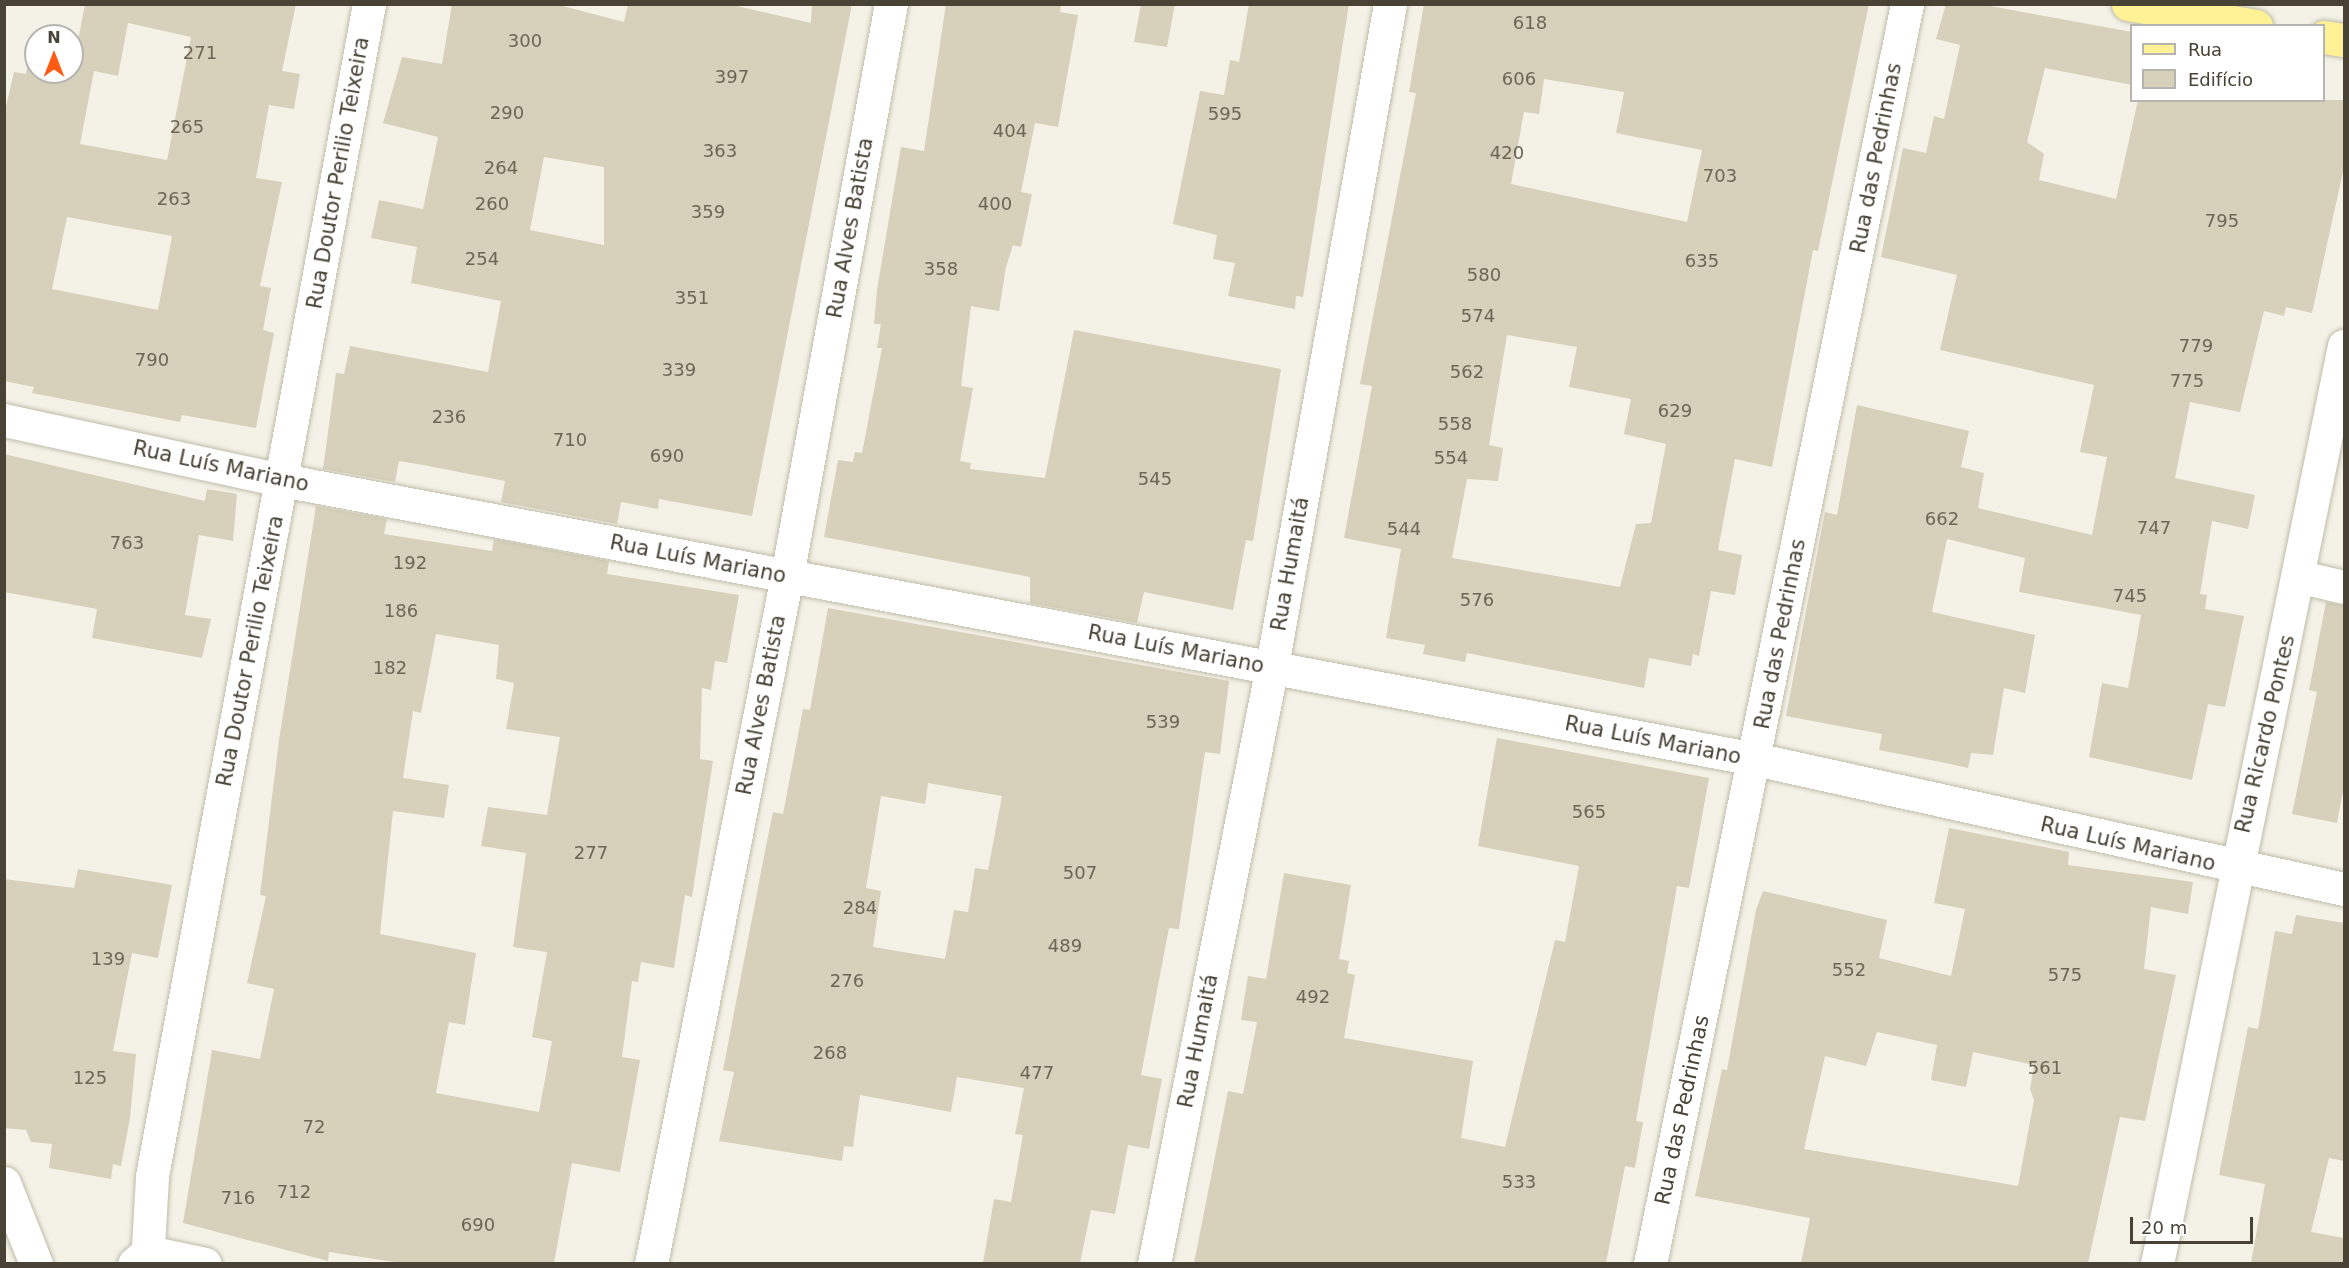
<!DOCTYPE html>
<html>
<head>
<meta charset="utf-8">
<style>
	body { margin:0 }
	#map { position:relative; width:2349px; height:1268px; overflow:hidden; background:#f4f2e7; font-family:"DejaVu Sans",sans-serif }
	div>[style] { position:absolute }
	.building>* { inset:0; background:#d7d0bb }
	.roads { filter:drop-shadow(0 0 2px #c0bca9) drop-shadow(0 0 2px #c0bca9) }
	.minor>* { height:33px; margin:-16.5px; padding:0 16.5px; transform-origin:16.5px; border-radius:16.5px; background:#fff }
	.major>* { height:33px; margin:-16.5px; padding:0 16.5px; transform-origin:16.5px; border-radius:16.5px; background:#fff195 }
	span { translate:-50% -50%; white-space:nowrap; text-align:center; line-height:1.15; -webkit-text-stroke:4.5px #fff; paint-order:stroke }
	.number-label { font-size:18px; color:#6c6656 }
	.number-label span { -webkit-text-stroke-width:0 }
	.street-label { font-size:21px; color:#484335 }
	.frame { position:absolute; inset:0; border:6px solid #484335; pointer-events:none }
	.legend { position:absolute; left:2130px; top:24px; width:195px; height:78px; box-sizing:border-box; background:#fff; border:2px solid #b6b4ae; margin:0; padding:8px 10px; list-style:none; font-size:18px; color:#484335 }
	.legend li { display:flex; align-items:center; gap:12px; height:30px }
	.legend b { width:30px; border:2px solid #b6b4ae }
	.north { position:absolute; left:24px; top:24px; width:60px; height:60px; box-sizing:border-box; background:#fff; border:2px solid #b6b4ae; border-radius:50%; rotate:0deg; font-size:16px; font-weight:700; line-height:24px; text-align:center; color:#484335 }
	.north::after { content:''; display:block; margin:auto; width:21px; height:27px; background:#ff5b13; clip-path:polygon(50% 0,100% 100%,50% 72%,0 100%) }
	.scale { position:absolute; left:2130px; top:1217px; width:123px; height:27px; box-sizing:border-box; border:3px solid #484335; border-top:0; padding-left:8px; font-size:18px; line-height:21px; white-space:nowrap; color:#484335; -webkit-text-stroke:4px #fff; paint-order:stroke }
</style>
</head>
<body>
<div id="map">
	<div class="building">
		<div style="clip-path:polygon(evenodd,85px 4px,296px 4px,282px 71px,300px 74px,294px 109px,269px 105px,256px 178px,282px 182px,260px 286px,271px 288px,263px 330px,274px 333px,256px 428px,182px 415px,180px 422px,32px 393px,34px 387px,4px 381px,4px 115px,14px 72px,26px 74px,29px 58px,36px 60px,36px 72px,72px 72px,85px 4px,128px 23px,191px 37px,167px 160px,80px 144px,94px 71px,118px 76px,128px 23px,85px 4px,67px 217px,172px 236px,158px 310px,52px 289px,67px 217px)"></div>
		<div style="clip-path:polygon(evenodd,452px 4px,555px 4px,624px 22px,628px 4px,728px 4px,811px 23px,812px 4px,852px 4px,752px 516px,659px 499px,658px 509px,621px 502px,617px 524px,501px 502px,505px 481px,423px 465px,399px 461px,395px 482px,323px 469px,336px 373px,344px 374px,350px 346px,488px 372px,501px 301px,411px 283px,417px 247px,371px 238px,379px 200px,423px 209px,438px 137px,383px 123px,402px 57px,442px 64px,452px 4px,544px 157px,604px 167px,604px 245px,530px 230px,544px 157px)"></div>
		<div style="clip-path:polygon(946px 4px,1061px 4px,1060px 12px,1078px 15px,1058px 127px,1035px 123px,1021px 192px,1032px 194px,1021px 247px,1013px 245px,1006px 267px,999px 311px,971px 306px,961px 386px,973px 388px,960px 461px,971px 463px,970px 469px,1045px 478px,1074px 330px,1281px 369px,1253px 541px,1246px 540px,1233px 610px,1144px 592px,1137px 623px,1030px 603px,1030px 577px,824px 537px,838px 460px,853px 462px,855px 452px,862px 453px,882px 348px,877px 348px,881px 324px,874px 324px,877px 290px,901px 147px,924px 151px)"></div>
		<div style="clip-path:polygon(1141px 4px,1175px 4px,1167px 47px,1134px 42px)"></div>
		<div style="clip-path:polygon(1249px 4px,1349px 4px,1303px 297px,1296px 296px,1295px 309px,1228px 296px,1235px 263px,1213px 259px,1217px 235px,1173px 224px,1200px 91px,1224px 95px,1230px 60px,1239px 62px)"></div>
		<div style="clip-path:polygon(evenodd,1424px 4px,1869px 4px,1818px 251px,1813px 250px,1772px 467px,1735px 459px,1718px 550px,1742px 555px,1735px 595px,1711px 591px,1699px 656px,1693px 654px,1691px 666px,1649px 658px,1644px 688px,1467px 653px,1465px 662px,1423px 654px,1425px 645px,1386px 638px,1401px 549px,1344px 538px,1372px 386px,1360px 384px,1416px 93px,1409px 92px,1424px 4px,1544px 79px,1624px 92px,1616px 133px,1702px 150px,1687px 222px,1511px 184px,1524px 112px,1539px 114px,1544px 79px,1424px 4px,1507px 335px,1577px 347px,1569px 387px,1631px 399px,1624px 434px,1666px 444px,1651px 523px,1636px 524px,1620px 587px,1452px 558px,1467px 479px,1498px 481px,1503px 448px,1489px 445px,1507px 335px)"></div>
		<div style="clip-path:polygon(1946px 4px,1979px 4px,2132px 32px,2132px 85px,2045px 68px,2027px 142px,2044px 154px,2039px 180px,2116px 199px,2138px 100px,2344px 100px,2344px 167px,2312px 313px,2286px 307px,2284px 316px,2264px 311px,2240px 412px,2190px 402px,2175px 478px,2255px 495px,2248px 529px,2212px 521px,2200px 594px,2207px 595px,2205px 609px,2244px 616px,2225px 707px,2208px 704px,2192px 780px,2089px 757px,2102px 683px,2128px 688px,2141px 615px,2019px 592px,2025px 558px,1947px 539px,1932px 612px,2035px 635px,2025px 693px,2004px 688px,1993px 755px,1971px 753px,1968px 768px,1946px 763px,1879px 750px,1882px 734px,1786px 716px,1825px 512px,1837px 515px,1857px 405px,1969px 431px,1961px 467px,1984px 473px,1978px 508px,2092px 535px,2107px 457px,2080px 452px,2094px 385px,1940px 350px,1957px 275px,1881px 257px,1903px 148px,1926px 153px,1934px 116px,1944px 119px,1960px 45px,1936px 39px)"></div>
		<div style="clip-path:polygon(4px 454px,205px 501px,207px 489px,237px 494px,233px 541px,199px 535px,185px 615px,211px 619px,202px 658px,92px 638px,97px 609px,4px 592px)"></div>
		<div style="clip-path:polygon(evenodd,316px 506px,387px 519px,384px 534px,492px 551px,494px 539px,609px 561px,607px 574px,739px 595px,727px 663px,715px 661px,711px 690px,702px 688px,700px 759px,713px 761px,692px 897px,685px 895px,674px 968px,641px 962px,638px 982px,632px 981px,622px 1057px,640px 1060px,620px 1172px,572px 1163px,554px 1263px,401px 1263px,329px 1252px,328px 1261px,183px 1223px,212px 1050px,260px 1059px,274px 989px,247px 983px,266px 896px,260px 895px,279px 740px,316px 506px,436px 634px,499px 645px,496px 679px,514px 683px,506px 729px,560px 737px,547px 815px,488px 807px,481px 846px,526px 853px,513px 947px,547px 952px,532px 1037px,552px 1041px,539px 1112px,436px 1093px,449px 1022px,465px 1025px,476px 953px,380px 934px,393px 811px,444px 818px,449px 785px,403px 778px,413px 711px,421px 713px,436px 634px)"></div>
		<div style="clip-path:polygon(2326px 602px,2344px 605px,2344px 786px,2337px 823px,2292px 814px,2317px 692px,2309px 690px)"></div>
		<div style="clip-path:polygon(evenodd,828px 608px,1229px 681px,1220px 754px,1205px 752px,1179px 929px,1169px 928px,1141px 1075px,1162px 1079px,1149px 1149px,1128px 1145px,1115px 1214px,1091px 1210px,1080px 1263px,983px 1263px,994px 1199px,1011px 1202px,1023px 1135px,1015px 1134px,1024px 1088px,957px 1077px,951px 1112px,860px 1095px,853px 1147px,844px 1146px,842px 1161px,719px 1141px,734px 1072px,723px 1070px,765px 851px,773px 812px,783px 814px,803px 709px,810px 710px,828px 608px,928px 783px,1002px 796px,988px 870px,975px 868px,968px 912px,954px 910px,945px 959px,873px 947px,881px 891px,866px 888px,881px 796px,925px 804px,928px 783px)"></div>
		<div style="clip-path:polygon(1497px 738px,1709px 778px,1689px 888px,1677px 886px,1636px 1121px,1643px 1122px,1635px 1168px,1625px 1166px,1606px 1263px,1194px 1263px,1228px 1091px,1243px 1094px,1257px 1022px,1241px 1020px,1248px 976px,1266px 979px,1284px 873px,1351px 885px,1339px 959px,1349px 961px,1347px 973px,1355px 975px,1344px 1038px,1473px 1061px,1461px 1138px,1505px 1147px,1555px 940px,1565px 942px,1579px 866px,1478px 846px)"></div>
		<div style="clip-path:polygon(evenodd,1949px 828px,2069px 852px,2068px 865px,2193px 882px,2188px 914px,2151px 907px,2144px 969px,2176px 975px,2145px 1121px,2120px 1117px,2088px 1263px,1801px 1263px,1810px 1218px,1695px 1196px,1722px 1069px,1727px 1070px,1756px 910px,1763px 891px,1887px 920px,1879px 958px,1951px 976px,1965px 909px,1934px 903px,1949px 828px,1877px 1032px,1937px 1045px,1931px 1080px,1966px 1087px,1973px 1052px,2034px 1065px,2030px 1089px,2034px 1100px,2018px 1186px,1804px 1149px,1825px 1056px,1866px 1066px,1877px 1032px)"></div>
		<div style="clip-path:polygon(78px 869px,172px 885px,158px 958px,132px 953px,113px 1051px,136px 1054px,130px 1118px,121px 1166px,113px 1164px,111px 1179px,49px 1168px,52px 1144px,31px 1142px,26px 1130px,4px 1128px,4px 879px,74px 888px)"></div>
		<div style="clip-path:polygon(2296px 915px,2344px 923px,2344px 1161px,2329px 1158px,2311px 1232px,2344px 1238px,2344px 1263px,2251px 1263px,2265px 1184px,2219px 1175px,2248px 1027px,2258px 1029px,2275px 931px,2292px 934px)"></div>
	</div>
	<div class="roads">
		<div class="minor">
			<div style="left:4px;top:420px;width:284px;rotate:12.2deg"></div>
			<div style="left:282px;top:480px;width:1499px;rotate:10.73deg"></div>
			<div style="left:1755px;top:759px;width:603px;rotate:12.45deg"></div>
			<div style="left:2301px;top:577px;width:44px;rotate:13.1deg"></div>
			<div style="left:4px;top:1183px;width:87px;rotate:68.4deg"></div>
			<div style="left:134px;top:1264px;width:18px;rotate:-41deg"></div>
			<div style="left:148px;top:1252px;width:58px;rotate:11.9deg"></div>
			<div style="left:147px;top:1264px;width:88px;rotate:-86.7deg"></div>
			<div style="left:152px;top:1176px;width:1192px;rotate:-79.51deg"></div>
			<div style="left:651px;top:1264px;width:701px;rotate:-78.82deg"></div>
			<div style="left:787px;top:576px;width:581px;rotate:-79.7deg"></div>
			<div style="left:1154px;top:1264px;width:610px;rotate:-78.84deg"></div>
			<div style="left:1272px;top:666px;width:672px;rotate:-79.89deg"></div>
			<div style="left:1650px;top:1264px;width:1286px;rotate:-78.47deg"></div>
			<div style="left:2157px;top:1264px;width:937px;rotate:-78.49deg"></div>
		</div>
		<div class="major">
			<div style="left:2128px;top:4px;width:130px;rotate:9.8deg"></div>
			<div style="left:2324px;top:37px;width:20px;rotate:9deg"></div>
		</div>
	</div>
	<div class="number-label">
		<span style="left:1530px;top:23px">618</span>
		<span style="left:525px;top:41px">300</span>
		<span style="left:200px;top:53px">271</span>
		<span style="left:732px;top:77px">397</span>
		<span style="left:1519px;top:79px">606</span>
		<span style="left:507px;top:113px">290</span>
		<span style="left:1225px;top:114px">595</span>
		<span style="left:187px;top:127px">265</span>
		<span style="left:1010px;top:131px">404</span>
		<span style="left:720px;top:151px">363</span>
		<span style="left:1507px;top:153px">420</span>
		<span style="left:501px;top:168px">264</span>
		<span style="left:1720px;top:176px">703</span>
		<span style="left:174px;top:199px">263</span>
		<span style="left:492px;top:204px">260</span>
		<span style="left:995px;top:204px">400</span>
		<span style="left:708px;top:212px">359</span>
		<span style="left:2222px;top:221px">795</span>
		<span style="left:482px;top:259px">254</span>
		<span style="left:1702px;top:261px">635</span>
		<span style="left:941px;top:269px">358</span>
		<span style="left:1484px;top:275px">580</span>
		<span style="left:692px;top:298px">351</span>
		<span style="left:1478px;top:316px">574</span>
		<span style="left:2196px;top:346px">779</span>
		<span style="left:152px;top:360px">790</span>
		<span style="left:679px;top:370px">339</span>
		<span style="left:1467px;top:372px">562</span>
		<span style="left:2187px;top:381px">775</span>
		<span style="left:1675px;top:411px">629</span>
		<span style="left:449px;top:417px">236</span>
		<span style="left:1455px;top:424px">558</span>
		<span style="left:570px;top:440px">710</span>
		<span style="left:667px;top:456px">690</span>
		<span style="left:1451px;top:458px">554</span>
		<span style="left:1155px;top:479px">545</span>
		<span style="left:1942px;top:519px">662</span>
		<span style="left:2154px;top:528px">747</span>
		<span style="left:1404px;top:529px">544</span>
		<span style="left:127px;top:543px">763</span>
		<span style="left:410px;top:563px">192</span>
		<span style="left:2130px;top:596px">745</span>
		<span style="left:1477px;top:600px">576</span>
		<span style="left:401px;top:611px">186</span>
		<span style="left:390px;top:668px">182</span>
		<span style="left:1163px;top:722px">539</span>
		<span style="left:1589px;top:812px">565</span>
		<span style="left:591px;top:853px">277</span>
		<span style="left:1080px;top:873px">507</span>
		<span style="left:860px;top:908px">284</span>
		<span style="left:1065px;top:946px">489</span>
		<span style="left:108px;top:959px">139</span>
		<span style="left:1849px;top:970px">552</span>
		<span style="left:2065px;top:975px">575</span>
		<span style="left:847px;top:981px">276</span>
		<span style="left:1313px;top:997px">492</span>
		<span style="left:830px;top:1053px">268</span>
		<span style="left:2045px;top:1068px">561</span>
		<span style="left:1037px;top:1073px">477</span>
		<span style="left:90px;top:1078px">125</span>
		<span style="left:314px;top:1127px">72</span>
		<span style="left:1519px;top:1182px">533</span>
		<span style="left:294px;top:1192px">712</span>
		<span style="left:238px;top:1198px">716</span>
		<span style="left:478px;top:1225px">690</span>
	</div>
	<div class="street-label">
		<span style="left:1876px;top:158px;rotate:-79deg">Rua das Pedrinhas</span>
		<span style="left:338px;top:173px;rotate:-80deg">Rua Doutor Perilio Teixeira</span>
		<span style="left:850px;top:228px;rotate:-80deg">Rua Alves Batista</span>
		<span style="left:221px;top:466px;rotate:12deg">Rua Luís Mariano</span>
		<span style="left:698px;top:559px;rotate:11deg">Rua Luís Mariano</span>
		<span style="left:1290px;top:564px;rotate:-80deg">Rua Humaitá</span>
		<span style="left:1780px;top:634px;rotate:-79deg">Rua das Pedrinhas</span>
		<span style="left:1176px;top:649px;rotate:11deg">Rua Luís Mariano</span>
		<span style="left:250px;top:651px;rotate:-79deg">Rua Doutor Perilio Teixeira</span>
		<span style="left:761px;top:705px;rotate:-79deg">Rua Alves Batista</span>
		<span style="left:2265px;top:734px;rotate:-77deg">Rua Ricardo Pontes</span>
		<span style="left:1653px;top:740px;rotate:11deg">Rua Luís Mariano</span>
		<span style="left:2128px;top:844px;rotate:13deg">Rua Luís Mariano</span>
		<span style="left:1198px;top:1041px;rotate:-79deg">Rua Humaitá</span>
		<span style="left:1682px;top:1110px;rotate:-78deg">Rua das Pedrinhas</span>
	</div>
	<div class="frame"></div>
	<ul class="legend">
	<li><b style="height:8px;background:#fff195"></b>Rua</li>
	<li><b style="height:16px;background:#d7d0bb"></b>Edifício</li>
	</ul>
	<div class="north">N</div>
	<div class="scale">20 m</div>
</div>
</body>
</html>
